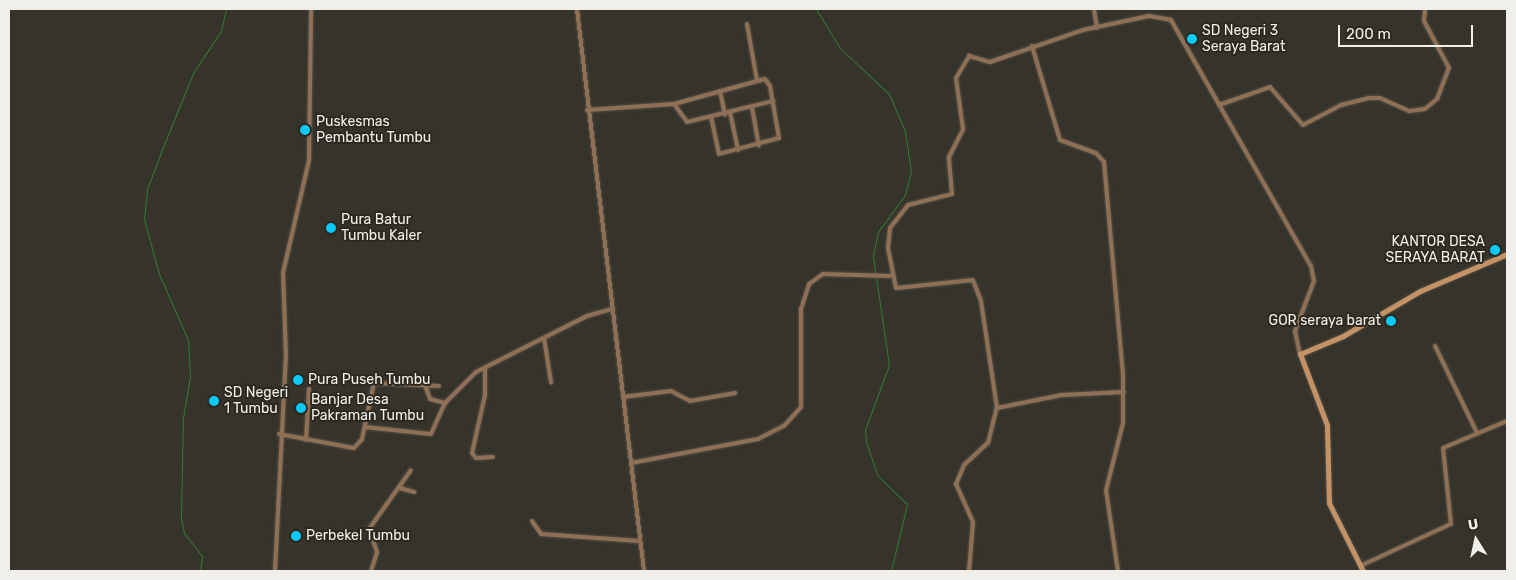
<!DOCTYPE html>
<html>
<head>
<meta charset="utf-8">
<style>
	body { margin:0 }
	#map { position:relative; width:1516px; height:580px; overflow:hidden; background:#36332b; font-family:Rubik,sans-serif }
	div>[style] { position:absolute }
	.stream>* { height:1px; margin:-0.5px; padding:0 0.5px; transform-origin:0.5px; border-radius:0.5px; background:#347931 }
	.roads { filter:drop-shadow(0 0 1px #54514a) drop-shadow(0 0 1px #54514a) }
	.street>* { height:4px; margin:-2px; padding:0 2px; transform-origin:2px; border-radius:2px; background:#907055 }
	.secondary>* { height:5px; margin:-2.5px; padding:0 2.5px; transform-origin:2.5px; border-radius:2.5px; background:#c59265 }
	.dots>* { width:14px; height:14px; translate:-50% -50%; box-sizing:border-box; border:2px solid #2c2921; border-radius:50% }
	span { translate:-50% -50%; white-space:nowrap; text-align:center; line-height:1.15; -webkit-text-stroke:4px #2c2921; paint-order:stroke }
	.poi-label { font-size:14px; color:#f1efea }
	.left { translate:0 -50%; text-align:left }
	.right { translate:-100% -50%; text-align:right }
	.frame { position:absolute; inset:0; border:10px solid #f1efea; pointer-events:none }
	.north { position:absolute; left:1451px; top:515px; width:50px; height:50px; -webkit-text-stroke:4px #2c2921; paint-order:stroke; rotate:350deg; font-size:14px; font-weight:700; line-height:20px; text-align:center; color:#f1efea }
	.north::after { content:''; display:block; margin:auto; width:18px; height:22px; background:#f1efea; clip-path:polygon(50% 0,100% 100%,50% 72%,0 100%) }
	.scale { position:absolute; left:1338px; top:25px; width:135px; height:22px; box-sizing:border-box; border:2px solid #f1efea; border-top:0; padding-left:6px; font-size:15px; line-height:18px; white-space:nowrap; color:#f1efea; -webkit-text-stroke:4px #2c2921; paint-order:stroke }
</style>
</head>
<body>
<div id="map">
	<div class="stream">
		<div style="left:816px;top:9px;width:46px;rotate:58.4deg"></div>
		<div style="left:840px;top:48px;width:67px;rotate:43.2deg"></div>
		<div style="left:889px;top:94px;width:40px;rotate:66.6deg"></div>
		<div style="left:905px;top:131px;width:41px;rotate:81.7deg"></div>
		<div style="left:911px;top:172px;width:24px;rotate:105deg"></div>
		<div style="left:905px;top:195px;width:46px;rotate:126.1deg"></div>
		<div style="left:878px;top:232px;width:25px;rotate:102deg"></div>
		<div style="left:873px;top:256px;width:17px;rotate:83deg"></div>
		<div style="left:876px;top:277px;width:89px;rotate:81.6deg"></div>
		<div style="left:889px;top:365px;width:69px;rotate:110.3deg"></div>
		<div style="left:865px;top:430px;width:12px;rotate:85deg"></div>
		<div style="left:866px;top:442px;width:36px;rotate:71deg"></div>
		<div style="left:878px;top:476px;width:40px;rotate:44deg"></div>
		<div style="left:907px;top:504px;width:69px;rotate:103.4deg"></div>
		<div style="left:200px;top:571px;width:15px;rotate:-82deg"></div>
		<div style="left:202px;top:556px;width:29px;rotate:-128deg"></div>
		<div style="left:184px;top:533px;width:15px;rotate:-101deg"></div>
		<div style="left:181px;top:518px;width:100px;rotate:-88.9deg"></div>
		<div style="left:183px;top:418px;width:43px;rotate:-80.5deg"></div>
		<div style="left:190px;top:376px;width:36px;rotate:-93deg"></div>
		<div style="left:188px;top:340px;width:72px;rotate:-113.7deg"></div>
		<div style="left:159px;top:274px;width:57px;rotate:-105.3deg"></div>
		<div style="left:144px;top:219px;width:30px;rotate:-84deg"></div>
		<div style="left:147px;top:189px;width:40px;rotate:-69deg"></div>
		<div style="left:161px;top:152px;width:85px;rotate:-67.9deg"></div>
		<div style="left:193px;top:73px;width:50px;rotate:-56.3deg"></div>
		<div style="left:221px;top:31px;width:23px;rotate:-77deg"></div>
	</div>
	<div class="roads">
		<div class="street">
			<div style="left:577px;top:9px;width:566px;rotate:83.2deg"></div>
			<div style="left:1094px;top:9px;width:19px;rotate:81deg"></div>
			<div style="left:747px;top:24px;width:58px;rotate:80deg"></div>
			<div style="left:1032px;top:46px;width:98px;rotate:73.4deg"></div>
			<div style="left:1060px;top:140px;width:38px;rotate:20deg"></div>
			<div style="left:1096px;top:153px;width:12px;rotate:48deg"></div>
			<div style="left:1104px;top:162px;width:216px;rotate:84.9deg"></div>
			<div style="left:1123px;top:377px;width:46px;rotate:90deg"></div>
			<div style="left:1123px;top:423px;width:69px;rotate:104.2deg"></div>
			<div style="left:1106px;top:490px;width:82px;rotate:81.6deg"></div>
			<div style="left:720px;top:91px;width:24px;rotate:78deg"></div>
			<div style="left:674px;top:104px;width:22px;rotate:54deg"></div>
			<div style="left:687px;top:122px;width:89px;rotate:-13.7deg"></div>
			<div style="left:1219px;top:105px;width:54px;rotate:-19.4deg"></div>
			<div style="left:1270px;top:87px;width:50px;rotate:49deg"></div>
			<div style="left:1303px;top:125px;width:43px;rotate:-27.8deg"></div>
			<div style="left:1341px;top:105px;width:29px;rotate:-14deg"></div>
			<div style="left:1369px;top:98px;width:11px"></div>
			<div style="left:1380px;top:98px;width:32px;rotate:24deg"></div>
			<div style="left:1409px;top:111px;width:16px;rotate:-7deg"></div>
			<div style="left:1425px;top:109px;width:16px;rotate:-40deg"></div>
			<div style="left:1437px;top:99px;width:33px;rotate:-69deg"></div>
			<div style="left:1449px;top:68px;width:53px;rotate:-118deg"></div>
			<div style="left:1424px;top:21px;width:12px;rotate:-85deg"></div>
			<div style="left:752px;top:107px;width:39px;rotate:80deg"></div>
			<div style="left:587px;top:110px;width:87px;rotate:-3.9deg"></div>
			<div style="left:674px;top:104px;width:94px;rotate:-15.4deg"></div>
			<div style="left:765px;top:79px;width:9px;rotate:54deg"></div>
			<div style="left:770px;top:86px;width:53px;rotate:80.2deg"></div>
			<div style="left:779px;top:138px;width:62px;rotate:165.1deg"></div>
			<div style="left:719px;top:154px;width:38px;rotate:-102deg"></div>
			<div style="left:730px;top:112px;width:39px;rotate:78deg"></div>
			<div style="left:544px;top:338px;width:45px;rotate:81deg"></div>
			<div style="left:1435px;top:346px;width:97px;rotate:64.2deg"></div>
			<div style="left:485px;top:368px;width:27px;rotate:90deg"></div>
			<div style="left:485px;top:395px;width:59px;rotate:102.6deg"></div>
			<div style="left:472px;top:453px;width:6px;rotate:51deg"></div>
			<div style="left:476px;top:458px;width:17px;rotate:-3deg"></div>
			<div style="left:425px;top:385px;width:15px;rotate:70deg"></div>
			<div style="left:430px;top:399px;width:16px;rotate:15deg"></div>
			<div style="left:623px;top:397px;width:48px;rotate:-7.1deg"></div>
			<div style="left:671px;top:391px;width:21px;rotate:28deg"></div>
			<div style="left:690px;top:401px;width:46px;rotate:-10.1deg"></div>
			<div style="left:997px;top:408px;width:66px;rotate:-11.3deg"></div>
			<div style="left:1062px;top:395px;width:62px;rotate:-2.8deg"></div>
			<div style="left:365px;top:427px;width:66px;rotate:6.1deg"></div>
			<div style="left:431px;top:434px;width:34px;rotate:-66deg"></div>
			<div style="left:445px;top:403px;width:44px;rotate:-45deg"></div>
			<div style="left:476px;top:372px;width:124px;rotate:-26.8deg"></div>
			<div style="left:587px;top:316px;width:26px;rotate:-16deg"></div>
			<div style="left:279px;top:434px;width:76px;rotate:10.6deg"></div>
			<div style="left:354px;top:448px;width:12px;rotate:-48deg"></div>
			<div style="left:362px;top:439px;width:57px;rotate:-77.9deg"></div>
			<div style="left:374px;top:383px;width:65px;rotate:2.6deg"></div>
			<div style="left:306px;top:440px;width:51px;rotate:-86.6deg"></div>
			<div style="left:631px;top:463px;width:129px;rotate:-10.7deg"></div>
			<div style="left:758px;top:439px;width:29px;rotate:-27deg"></div>
			<div style="left:784px;top:426px;width:25px;rotate:-48deg"></div>
			<div style="left:801px;top:407px;width:98px;rotate:-90deg"></div>
			<div style="left:801px;top:309px;width:26px;rotate:-72deg"></div>
			<div style="left:809px;top:284px;width:17px;rotate:-36deg"></div>
			<div style="left:823px;top:274px;width:67px;rotate:1.7deg"></div>
			<div style="left:400px;top:488px;width:15px;rotate:16deg"></div>
			<div style="left:532px;top:521px;width:16px;rotate:55deg"></div>
			<div style="left:541px;top:534px;width:98px;rotate:4.1deg"></div>
			<div style="left:1360px;top:566px;width:100px;rotate:-24.8deg"></div>
			<div style="left:1451px;top:524px;width:76px;rotate:-96deg"></div>
			<div style="left:1443px;top:448px;width:69px;rotate:-22.9deg"></div>
			<div style="left:275px;top:571px;width:214px;rotate:-87.1deg"></div>
			<div style="left:286px;top:357px;width:84px;rotate:-92deg"></div>
			<div style="left:283px;top:273px;width:116px;rotate:-77deg"></div>
			<div style="left:309px;top:160px;width:151px;rotate:-89.2deg"></div>
			<div style="left:371px;top:571px;width:20px;rotate:-72deg"></div>
			<div style="left:377px;top:552px;width:24px;rotate:-109deg"></div>
			<div style="left:369px;top:529px;width:72px;rotate:-54.6deg"></div>
			<div style="left:969px;top:571px;width:49px;rotate:-85.3deg"></div>
			<div style="left:973px;top:522px;width:42px;rotate:-114.1deg"></div>
			<div style="left:956px;top:484px;width:21px;rotate:-67deg"></div>
			<div style="left:964px;top:465px;width:33px;rotate:-43deg"></div>
			<div style="left:988px;top:443px;width:36px;rotate:-76deg"></div>
			<div style="left:997px;top:408px;width:108px;rotate:-98.5deg"></div>
			<div style="left:981px;top:301px;width:22px;rotate:-111deg"></div>
			<div style="left:973px;top:280px;width:77px;rotate:174.1deg"></div>
			<div style="left:896px;top:288px;width:41px;rotate:-101.3deg"></div>
			<div style="left:888px;top:248px;width:20px;rotate:-84deg"></div>
			<div style="left:890px;top:228px;width:29px;rotate:-52deg"></div>
			<div style="left:908px;top:205px;width:45px;rotate:-14deg"></div>
			<div style="left:952px;top:194px;width:37px;rotate:-95deg"></div>
			<div style="left:949px;top:157px;width:31px;rotate:-63deg"></div>
			<div style="left:963px;top:129px;width:51px;rotate:-97.8deg"></div>
			<div style="left:956px;top:78px;width:26px;rotate:-59deg"></div>
			<div style="left:969px;top:56px;width:22px;rotate:16deg"></div>
			<div style="left:990px;top:62px;width:98px;rotate:-19deg"></div>
			<div style="left:1083px;top:30px;width:67px;rotate:-12deg"></div>
			<div style="left:1149px;top:16px;width:22px;rotate:10deg"></div>
			<div style="left:1171px;top:20px;width:283px;rotate:60.4deg"></div>
			<div style="left:1311px;top:266px;width:15px;rotate:79deg"></div>
			<div style="left:1314px;top:281px;width:53px;rotate:110.8deg"></div>
			<div style="left:1295px;top:331px;width:24px;rotate:78deg"></div>
		</div>
		<div class="secondary">
			<div style="left:1363px;top:571px;width:76px;rotate:-116.6deg"></div>
			<div style="left:1329px;top:503px;width:78px;rotate:-91.5deg"></div>
			<div style="left:1327px;top:425px;width:76px;rotate:-110.8deg"></div>
			<div style="left:1300px;top:354px;width:47px;rotate:-22.7deg"></div>
			<div style="left:1343px;top:336px;width:89px;rotate:-30.3deg"></div>
			<div style="left:1420px;top:291px;width:95px;rotate:-23deg"></div>
		</div>
	</div>
	<div class="dots">
		<div style="left:1192px;top:39px;background:#0bcafa"></div>
		<div style="left:305px;top:130px;background:#0bcafa"></div>
		<div style="left:331px;top:228px;background:#0bcafa"></div>
		<div style="left:1495px;top:250px;background:#0bcafa"></div>
		<div style="left:1391px;top:321px;background:#0bcafa"></div>
		<div style="left:298px;top:380px;background:#0bcafa"></div>
		<div style="left:214px;top:401px;background:#0bcafa"></div>
		<div style="left:301px;top:408px;background:#0bcafa"></div>
		<div style="left:296px;top:536px;background:#0bcafa"></div>
	</div>
	<div class="poi-label">
		<span class="left" style="left:1202px;top:39px">SD Negeri 3<br>Seraya Barat</span>
		<span class="left" style="left:316px;top:130px">Puskesmas<br>Pembantu Tumbu</span>
		<span class="left" style="left:341px;top:228px">Pura Batur<br>Tumbu Kaler</span>
		<span class="right" style="left:1485px;top:250px">KANTOR DESA<br>SERAYA BARAT</span>
		<span class="right" style="left:1381px;top:321px">GOR seraya barat</span>
		<span class="left" style="left:308px;top:380px">Pura Puseh Tumbu</span>
		<span class="left" style="left:224px;top:401px">SD Negeri<br>1 Tumbu</span>
		<span class="left" style="left:311px;top:408px">Banjar Desa<br>Pakraman Tumbu</span>
		<span class="left" style="left:306px;top:536px">Perbekel Tumbu</span>
	</div>
	<div class="frame"></div>
	<div class="north">U</div>
	<div class="scale">200 m</div>
</div>
</body>
</html>
